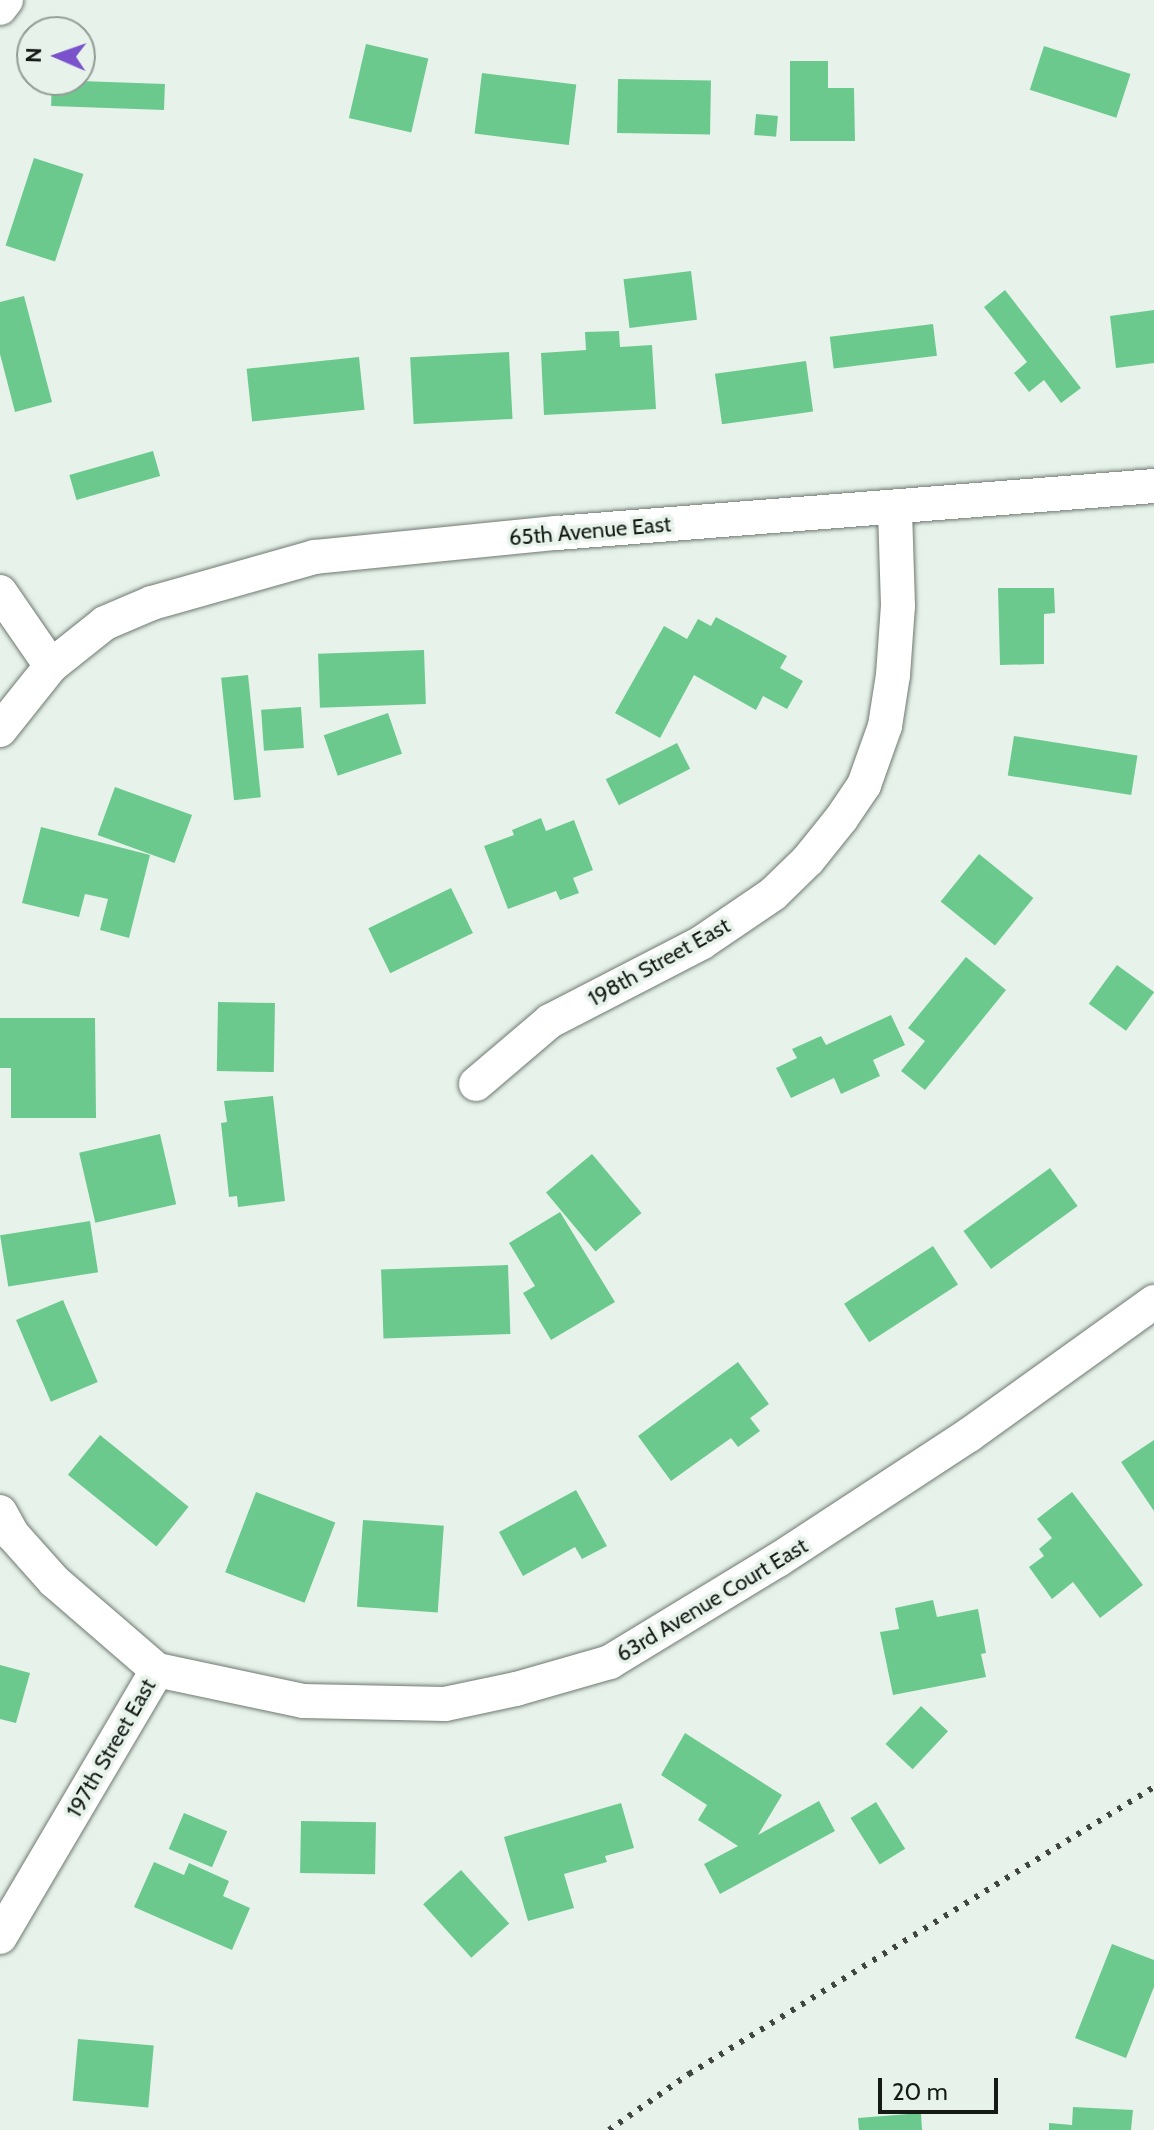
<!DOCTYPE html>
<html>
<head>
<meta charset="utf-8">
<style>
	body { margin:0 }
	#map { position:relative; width:1154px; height:2130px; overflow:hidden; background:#e7f3ea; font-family:Cabin,sans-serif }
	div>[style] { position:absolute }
	.building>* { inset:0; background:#6cc98e; transform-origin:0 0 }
	.roads { filter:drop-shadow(0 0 2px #6e7971) drop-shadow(0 0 2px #6e7971) }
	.street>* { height:34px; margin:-17px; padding:0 17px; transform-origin:17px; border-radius:17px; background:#fff }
	.rail>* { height:6px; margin-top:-3px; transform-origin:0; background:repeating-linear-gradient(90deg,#404541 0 4px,transparent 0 12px) }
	span { translate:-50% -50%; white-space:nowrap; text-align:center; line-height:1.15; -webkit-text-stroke:7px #e7f3ea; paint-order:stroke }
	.street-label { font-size:22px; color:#161a17 }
	.north { position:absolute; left:16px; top:16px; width:80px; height:80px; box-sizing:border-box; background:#e7f3ea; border:2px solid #939c96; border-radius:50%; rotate:272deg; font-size:22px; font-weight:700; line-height:32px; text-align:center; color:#161a17 }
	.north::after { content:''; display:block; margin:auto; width:28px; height:36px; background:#7a53cc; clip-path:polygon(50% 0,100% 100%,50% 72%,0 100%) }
	.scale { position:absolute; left:878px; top:2078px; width:120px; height:36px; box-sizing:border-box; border:4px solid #161a17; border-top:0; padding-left:10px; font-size:24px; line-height:28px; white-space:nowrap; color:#161a17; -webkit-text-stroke:6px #e7f3ea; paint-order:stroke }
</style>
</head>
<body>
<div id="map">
	<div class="building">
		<div style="left:366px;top:44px;width:64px;height:76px;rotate:13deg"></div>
		<div style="left:1044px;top:46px;width:91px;height:46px;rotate:18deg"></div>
		<div style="clip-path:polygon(790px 61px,828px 61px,828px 88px,854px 88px,855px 141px,790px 141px)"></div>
		<div style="left:482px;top:73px;width:95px;height:61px;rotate:7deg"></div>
		<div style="left:618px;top:79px;width:93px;height:54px;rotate:1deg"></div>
		<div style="left:52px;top:80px;width:113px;height:26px;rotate:2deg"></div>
		<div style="left:756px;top:114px;width:22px;height:21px;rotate:5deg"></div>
		<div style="left:34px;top:158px;width:52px;height:92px;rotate:18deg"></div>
		<div style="left:691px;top:271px;width:49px;height:68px;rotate:83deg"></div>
		<div style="clip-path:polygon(1005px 290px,1081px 388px,1061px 403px,1044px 380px,1029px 392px,1014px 373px,1027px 362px,984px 307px)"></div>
		<div style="clip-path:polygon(24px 296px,52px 402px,15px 412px,0 354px,0 302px)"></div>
		<div style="clip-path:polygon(1154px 310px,1154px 363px,1116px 368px,1110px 316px)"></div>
		<div style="left:933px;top:324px;width:32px;height:104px;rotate:83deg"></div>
		<div style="clip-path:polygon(619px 331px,620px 347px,652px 345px,656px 409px,544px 415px,541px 353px,586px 350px,585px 332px)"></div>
		<div style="left:509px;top:352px;width:67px;height:99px;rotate:87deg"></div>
		<div style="left:359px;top:357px;width:53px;height:113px;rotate:84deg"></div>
		<div style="left:806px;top:361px;width:51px;height:92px;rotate:82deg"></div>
		<div style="left:153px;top:451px;width:26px;height:87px;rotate:74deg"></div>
		<div style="clip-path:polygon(998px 588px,1054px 588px,1055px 613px,1044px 614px,1044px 664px,1000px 665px)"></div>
		<div style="clip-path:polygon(716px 617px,787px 656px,780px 668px,803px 681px,787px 709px,763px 696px,756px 710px,694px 675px,660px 738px,615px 713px,664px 626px,687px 639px,698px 619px,711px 626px)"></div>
		<div style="left:424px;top:650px;width:54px;height:106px;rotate:88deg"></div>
		<div style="left:248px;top:675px;width:123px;height:27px;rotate:84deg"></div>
		<div style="left:301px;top:707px;width:41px;height:40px;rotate:86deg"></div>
		<div style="left:388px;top:713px;width:43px;height:68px;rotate:71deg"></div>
		<div style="left:1014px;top:736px;width:125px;height:40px;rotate:9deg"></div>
		<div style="left:677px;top:743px;width:29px;height:80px;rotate:63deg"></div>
		<div style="left:115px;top:787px;width:82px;height:51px;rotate:20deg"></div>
		<div style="clip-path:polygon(541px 818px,546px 831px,574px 820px,593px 870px,573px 878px,579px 893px,560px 900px,556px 891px,508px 909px,484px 846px,514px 835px,512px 830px)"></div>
		<div style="clip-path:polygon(41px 827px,150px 855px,129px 938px,100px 930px,108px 899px,85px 894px,79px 917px,22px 903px)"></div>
		<div style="left:979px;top:854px;width:70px;height:61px;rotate:39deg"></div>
		<div style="left:451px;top:888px;width:50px;height:92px;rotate:64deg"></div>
		<div style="clip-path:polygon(966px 957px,1006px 990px,925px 1090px,901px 1071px,925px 1041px,908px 1028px)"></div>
		<div style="left:1117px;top:965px;width:46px;height:48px;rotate:36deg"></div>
		<div style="left:218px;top:1002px;width:57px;height:69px;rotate:1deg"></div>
		<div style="clip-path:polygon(891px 1015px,905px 1045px,873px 1060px,880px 1076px,841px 1094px,834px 1078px,791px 1098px,776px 1068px,797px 1058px,792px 1049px,821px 1036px,826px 1045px)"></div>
		<div style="clip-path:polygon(0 1018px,95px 1018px,96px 1118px,11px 1118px,11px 1068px,0 1068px)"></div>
		<div style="clip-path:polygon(273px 1096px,285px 1201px,238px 1207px,237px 1196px,229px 1197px,221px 1123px,227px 1122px,224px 1101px)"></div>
		<div style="left:160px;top:1134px;width:72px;height:83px;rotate:77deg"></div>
		<div style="left:592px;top:1154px;width:77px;height:60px;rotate:50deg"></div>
		<div style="left:1050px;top:1168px;width:47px;height:107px;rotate:54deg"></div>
		<div style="clip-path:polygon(560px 1212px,615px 1302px,551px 1340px,523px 1293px,535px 1286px,509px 1243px)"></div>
		<div style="left:90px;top:1221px;width:52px;height:91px;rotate:81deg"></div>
		<div style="left:933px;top:1246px;width:46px;height:106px;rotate:57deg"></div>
		<div style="left:508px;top:1265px;width:69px;height:127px;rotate:88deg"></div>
		<div style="left:63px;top:1300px;width:89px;height:51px;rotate:67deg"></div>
		<div style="clip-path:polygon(738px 1362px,769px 1404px,750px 1418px,760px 1431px,738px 1447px,731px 1438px,671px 1481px,638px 1436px)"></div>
		<div style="left:100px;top:1435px;width:114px;height:51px;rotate:39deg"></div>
		<div style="clip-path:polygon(1154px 1440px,1154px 1511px,1121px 1462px)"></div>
		<div style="clip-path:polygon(576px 1490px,607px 1546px,582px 1559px,575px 1547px,523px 1576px,499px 1532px)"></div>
		<div style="left:256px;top:1492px;width:85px;height:86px;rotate:21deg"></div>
		<div style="clip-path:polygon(1072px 1492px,1143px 1585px,1100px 1618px,1073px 1582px,1052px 1599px,1029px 1567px,1044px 1556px,1039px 1549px,1052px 1538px,1037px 1519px)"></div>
		<div style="left:363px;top:1520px;width:81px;height:87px;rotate:4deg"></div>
		<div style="clip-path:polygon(933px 1600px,937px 1617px,978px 1609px,986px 1653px,981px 1654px,986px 1677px,893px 1695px,880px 1632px,899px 1629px,895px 1608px)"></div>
		<div style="clip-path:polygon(0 1665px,30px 1673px,16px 1723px,0 1719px)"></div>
		<div style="left:921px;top:1706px;width:37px;height:52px;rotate:43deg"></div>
		<div style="clip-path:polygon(685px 1733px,782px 1795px,758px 1835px,819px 1801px,835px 1831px,720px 1894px,704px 1864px,738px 1846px,698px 1820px,707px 1805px,661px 1775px)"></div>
		<div style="left:876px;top:1802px;width:55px;height:30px;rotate:58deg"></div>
		<div style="clip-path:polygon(621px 1803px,634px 1848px,605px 1856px,607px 1862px,564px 1874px,574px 1908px,528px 1921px,504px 1837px)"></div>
		<div style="left:184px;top:1813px;width:47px;height:39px;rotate:23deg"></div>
		<div style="left:301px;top:1821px;width:75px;height:52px;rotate:1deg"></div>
		<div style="clip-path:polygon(154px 1862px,184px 1875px,189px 1863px,229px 1881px,223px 1896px,250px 1908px,232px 1950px,134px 1907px)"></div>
		<div style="left:461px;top:1870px;width:72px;height:51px;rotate:48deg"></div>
		<div style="clip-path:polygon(1112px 1944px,1154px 1960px,1154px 1987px,1126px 2058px,1075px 2038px)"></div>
		<div style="left:78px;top:2039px;width:76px;height:62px;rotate:5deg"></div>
		<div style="clip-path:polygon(1073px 2107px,1133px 2110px,1131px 2130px,1049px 2130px,1049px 2123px,1072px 2125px)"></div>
		<div style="clip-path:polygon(921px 2113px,922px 2130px,859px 2130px,858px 2118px)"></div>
	</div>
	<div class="roads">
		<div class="street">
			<div style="left:0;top:8px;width:10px;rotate:-53deg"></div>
			<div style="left:0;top:592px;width:90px;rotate:55.4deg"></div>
			<div style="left:51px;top:666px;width:82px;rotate:128.6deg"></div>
			<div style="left:51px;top:666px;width:69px;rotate:-38.5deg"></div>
			<div style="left:105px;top:623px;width:51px;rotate:-23.1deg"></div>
			<div style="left:152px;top:603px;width:169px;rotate:-15.8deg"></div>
			<div style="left:315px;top:557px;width:243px;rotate:-5.7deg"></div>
			<div style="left:557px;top:533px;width:599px;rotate:-4.5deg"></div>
			<div style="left:476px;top:1084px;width:97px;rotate:-40.4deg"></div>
			<div style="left:550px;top:1021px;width:170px;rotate:-27.3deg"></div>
			<div style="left:701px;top:943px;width:87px;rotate:-34.2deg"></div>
			<div style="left:773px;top:894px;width:49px;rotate:-44.2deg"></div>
			<div style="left:808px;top:860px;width:53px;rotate:-51.2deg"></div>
			<div style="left:841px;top:819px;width:41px;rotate:-55.9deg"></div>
			<div style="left:864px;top:785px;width:63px;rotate:-70.4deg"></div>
			<div style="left:885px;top:726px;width:52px;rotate:-81.1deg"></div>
			<div style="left:893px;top:675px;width:69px;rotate:-85.9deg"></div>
			<div style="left:898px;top:606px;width:98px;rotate:-91.8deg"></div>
			<div style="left:0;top:1512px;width:26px;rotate:61deg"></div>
			<div style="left:13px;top:1535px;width:62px;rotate:48.3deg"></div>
			<div style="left:54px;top:1581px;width:136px;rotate:40.8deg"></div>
			<div style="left:157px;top:1670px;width:149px;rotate:12deg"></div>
			<div style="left:303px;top:1701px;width:142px;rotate:1.2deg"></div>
			<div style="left:445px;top:1704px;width:73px;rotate:-11.9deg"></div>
			<div style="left:516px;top:1689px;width:98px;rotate:-16deg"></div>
			<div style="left:610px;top:1662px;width:197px;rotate:-31.3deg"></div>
			<div style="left:778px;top:1560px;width:228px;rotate:-33.2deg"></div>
			<div style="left:969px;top:1435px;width:228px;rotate:-35.7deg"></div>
			<div style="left:0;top:1937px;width:310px;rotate:-59.5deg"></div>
		</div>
	</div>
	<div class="rail">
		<div style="left:609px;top:2130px;width:98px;rotate:-35deg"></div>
		<div style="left:689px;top:2074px;width:546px;rotate:-31.68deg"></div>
	</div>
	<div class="street-label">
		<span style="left:590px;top:531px;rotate:-5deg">65th Avenue East</span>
		<span style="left:659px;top:962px;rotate:-29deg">198th Street East</span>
		<span style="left:712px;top:1600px;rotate:-31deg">63rd Avenue Court East</span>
		<span style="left:111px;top:1748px;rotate:-60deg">197th Street East</span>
	</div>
	<div class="north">N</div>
	<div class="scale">20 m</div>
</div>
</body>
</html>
